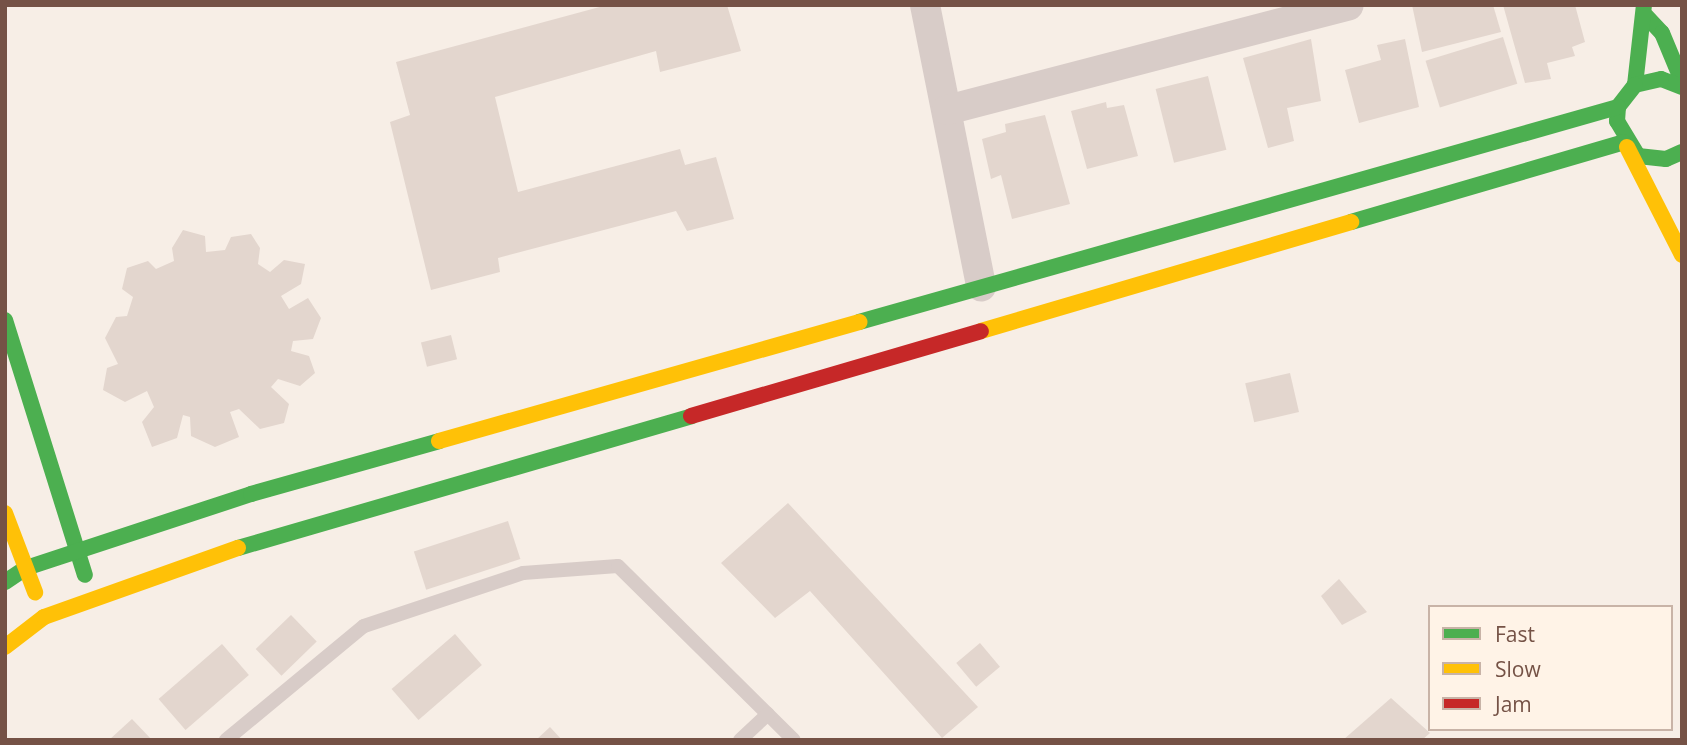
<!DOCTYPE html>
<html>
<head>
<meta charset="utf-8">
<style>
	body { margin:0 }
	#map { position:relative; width:1687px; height:745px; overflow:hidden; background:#f7eee6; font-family:"Open Sans",sans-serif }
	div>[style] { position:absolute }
	.building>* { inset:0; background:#e3d6ce; transform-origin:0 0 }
	.lane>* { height:14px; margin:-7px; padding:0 7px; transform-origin:7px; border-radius:7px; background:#d8ccc8 }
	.street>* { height:30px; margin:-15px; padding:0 15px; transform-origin:15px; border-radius:15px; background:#d8ccc8 }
	.fast>* { height:16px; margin:-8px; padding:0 8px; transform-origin:8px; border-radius:8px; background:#4caf50 }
	.slow>* { height:16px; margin:-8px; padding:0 8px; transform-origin:8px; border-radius:8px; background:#ffc107 }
	.jam>* { height:16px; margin:-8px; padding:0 8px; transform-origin:8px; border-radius:8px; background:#c62828 }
	span { translate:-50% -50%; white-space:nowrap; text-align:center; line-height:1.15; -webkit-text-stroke:7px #fff3e7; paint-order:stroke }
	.frame { position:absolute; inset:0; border:7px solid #755246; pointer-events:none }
	.legend { position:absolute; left:1428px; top:605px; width:245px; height:126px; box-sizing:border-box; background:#fff3e7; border:2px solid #c8b3a7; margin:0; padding:9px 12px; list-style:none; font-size:21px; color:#755246 }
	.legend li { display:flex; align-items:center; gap:14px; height:35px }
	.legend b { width:35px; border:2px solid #c8b3a7 }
</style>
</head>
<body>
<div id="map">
	<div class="building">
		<div style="clip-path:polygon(607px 5px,727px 5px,741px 51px,660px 72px,656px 51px,495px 97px,518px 192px,680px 149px,685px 165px,716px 157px,734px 219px,687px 231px,676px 211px,498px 258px,500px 272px,431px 290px,390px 122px,410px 115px,396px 62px)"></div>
		<div style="clip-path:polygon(1412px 5px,1493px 5px,1501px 32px,1422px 52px)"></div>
		<div style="clip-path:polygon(1503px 5px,1575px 5px,1585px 42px,1572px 47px,1575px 56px,1547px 63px,1551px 79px,1525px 83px)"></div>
		<div style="left:1503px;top:37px;width:49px;height:81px;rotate:73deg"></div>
		<div style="clip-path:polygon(1311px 39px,1321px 101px,1287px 108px,1294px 141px,1268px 148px,1243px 58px)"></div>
		<div style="clip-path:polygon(1405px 39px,1419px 107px,1359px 123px,1345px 70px,1381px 60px,1377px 45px)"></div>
		<div style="left:1208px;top:76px;width:76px;height:54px;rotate:76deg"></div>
		<div style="clip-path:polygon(1106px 102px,1107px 108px,1124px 105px,1138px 156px,1087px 169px,1071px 111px)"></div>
		<div style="clip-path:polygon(1045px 115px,1070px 204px,1012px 219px,1001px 175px,991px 179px,982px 139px,1006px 132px,1005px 124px)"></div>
		<div style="clip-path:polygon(183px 230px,205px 236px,206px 252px,225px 250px,231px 237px,251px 234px,260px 248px,258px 264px,270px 272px,284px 260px,305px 264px,301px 284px,281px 296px,289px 309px,308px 298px,321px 318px,313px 339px,293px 341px,291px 351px,309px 356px,315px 373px,300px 386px,278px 379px,271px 387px,289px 404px,284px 423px,260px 429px,239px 409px,230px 412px,239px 437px,215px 447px,191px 436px,190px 417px,183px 415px,177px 438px,152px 447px,142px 422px,154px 407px,147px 391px,125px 402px,103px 390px,107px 368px,118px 364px,105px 338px,116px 317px,127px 316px,133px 297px,122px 289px,127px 268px,148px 261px,156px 269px,174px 261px,172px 248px)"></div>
		<div style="left:451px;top:335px;width:25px;height:31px;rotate:76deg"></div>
		<div style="left:1290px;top:373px;width:40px;height:46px;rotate:77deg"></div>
		<div style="clip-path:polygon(788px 503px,978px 707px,942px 738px,810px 591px,775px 618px,721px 563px)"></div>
		<div style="left:508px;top:521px;width:40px;height:99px;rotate:72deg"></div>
		<div style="clip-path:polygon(1339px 579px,1367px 612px,1342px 625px,1321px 596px)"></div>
		<div style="left:291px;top:615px;width:37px;height:49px;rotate:46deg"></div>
		<div style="left:455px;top:634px;width:41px;height:84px;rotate:49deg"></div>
		<div style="left:980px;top:643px;width:31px;height:31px;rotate:50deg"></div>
		<div style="left:222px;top:644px;width:41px;height:84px;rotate:49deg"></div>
		<div style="clip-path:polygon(1391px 698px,1430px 733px,1422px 740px,1343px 740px)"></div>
		<div style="clip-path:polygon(132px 719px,152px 740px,109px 740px)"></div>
		<div style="clip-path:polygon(550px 727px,562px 740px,536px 740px)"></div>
	</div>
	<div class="lane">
		<div style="left:226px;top:740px;width:179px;rotate:-39.6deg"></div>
		<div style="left:364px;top:626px;width:168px;rotate:-18.4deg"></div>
		<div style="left:523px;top:573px;width:95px;rotate:-4.2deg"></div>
		<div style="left:618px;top:566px;width:247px;rotate:44.7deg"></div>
		<div style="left:740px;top:740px;width:38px;rotate:-43deg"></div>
	</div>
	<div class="street">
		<div style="left:925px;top:5px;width:287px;rotate:78.7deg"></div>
		<div style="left:947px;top:110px;width:415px;rotate:-14.6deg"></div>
	</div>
	<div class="fast">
		<div style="left:1646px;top:16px;width:23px;rotate:47deg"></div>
		<div style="left:1662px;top:33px;width:52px;rotate:67.4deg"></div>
		<div style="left:1635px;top:85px;width:81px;rotate:-83.6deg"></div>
		<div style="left:1682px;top:87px;width:22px;rotate:-159deg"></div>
		<div style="left:1661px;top:79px;width:27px;rotate:167deg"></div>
		<div style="left:1635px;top:85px;width:28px;rotate:128deg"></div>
		<div style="left:1618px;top:107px;width:14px;rotate:94deg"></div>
		<div style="left:1617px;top:121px;width:41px;rotate:59deg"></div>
		<div style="left:1638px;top:156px;width:28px;rotate:6deg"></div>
		<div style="left:1666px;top:159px;width:17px;rotate:-24deg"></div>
		<div style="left:1351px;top:222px;width:284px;rotate:-16.3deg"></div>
		<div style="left:5px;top:320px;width:267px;rotate:72.6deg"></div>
		<div style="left:859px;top:322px;width:789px;rotate:-15.82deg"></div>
		<div style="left:238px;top:548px;width:472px;rotate:-16.2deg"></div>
		<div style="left:5px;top:582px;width:25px;rotate:-34deg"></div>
		<div style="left:26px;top:568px;width:237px;rotate:-18.2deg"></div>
		<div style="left:251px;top:494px;width:195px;rotate:-15.7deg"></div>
	</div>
	<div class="slow">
		<div style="left:1627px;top:147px;width:121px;rotate:63deg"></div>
		<div style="left:981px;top:331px;width:386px;rotate:-16.4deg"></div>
		<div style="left:439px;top:441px;width:437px;rotate:-15.8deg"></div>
		<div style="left:5px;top:513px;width:85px;rotate:69.2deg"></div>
		<div style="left:5px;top:647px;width:49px;rotate:-37.6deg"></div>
		<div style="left:44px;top:617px;width:206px;rotate:-19.6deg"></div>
	</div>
	<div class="jam">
		<div style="left:691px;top:416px;width:302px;rotate:-16.3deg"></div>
	</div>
	<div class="frame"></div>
	<ul class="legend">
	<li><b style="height:9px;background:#4caf50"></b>Fast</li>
	<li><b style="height:9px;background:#ffc107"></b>Slow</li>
	<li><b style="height:9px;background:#c62828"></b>Jam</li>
	</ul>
</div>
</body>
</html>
